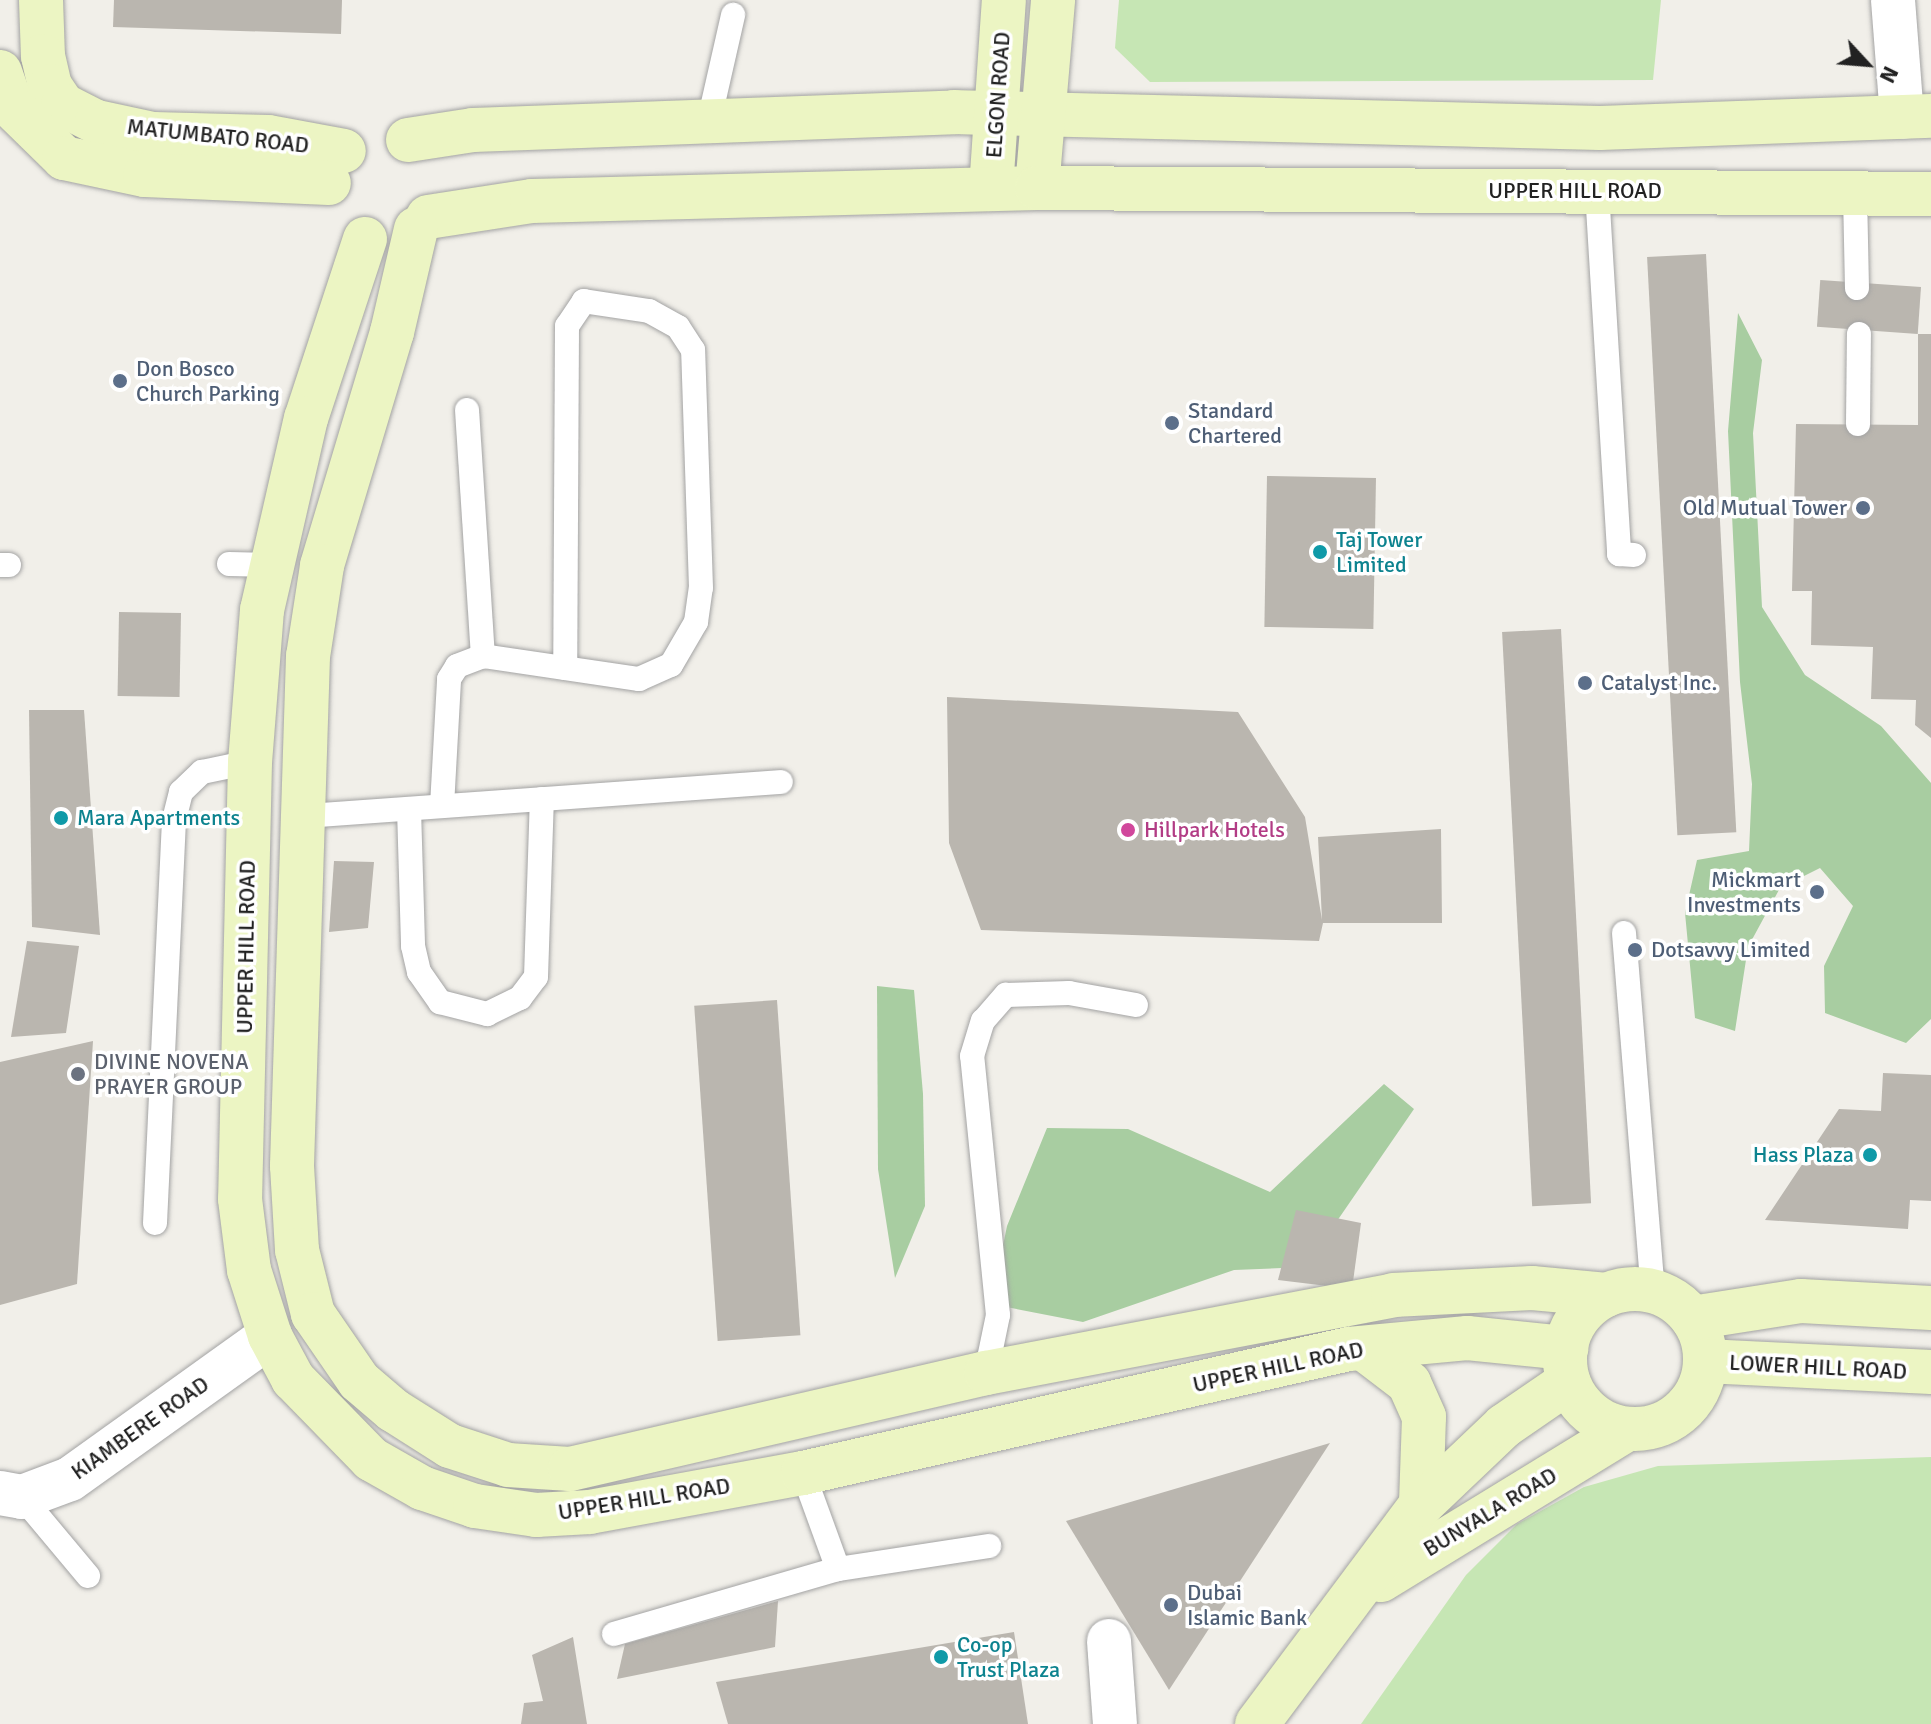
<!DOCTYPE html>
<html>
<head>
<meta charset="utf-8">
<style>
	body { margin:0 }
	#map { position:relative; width:1931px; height:1724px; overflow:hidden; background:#f1efe9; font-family:Signika,sans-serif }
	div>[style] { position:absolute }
	.grass>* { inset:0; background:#c6e6b4 }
	.forest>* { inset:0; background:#a8cda1 }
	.building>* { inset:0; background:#bab6af; transform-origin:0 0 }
	.roads { filter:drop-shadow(0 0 2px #a3a3a3) drop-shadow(0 0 2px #a3a3a3) }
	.lane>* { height:24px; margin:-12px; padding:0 12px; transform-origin:12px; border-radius:12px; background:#fff }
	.street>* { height:44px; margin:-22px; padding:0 22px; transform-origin:22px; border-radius:22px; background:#fff }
	.secondary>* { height:44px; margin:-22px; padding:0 22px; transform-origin:22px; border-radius:22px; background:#ecf5c3 }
	.secondary>.ring { margin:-22px; padding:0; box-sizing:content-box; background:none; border:44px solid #ecf5c3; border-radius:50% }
	.dots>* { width:22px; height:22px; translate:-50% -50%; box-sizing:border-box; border:4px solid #fff; border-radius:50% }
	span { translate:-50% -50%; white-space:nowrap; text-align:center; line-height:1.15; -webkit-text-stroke:7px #fff; paint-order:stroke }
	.street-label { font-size:22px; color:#222 }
	.service-label { font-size:22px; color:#4e5e75 }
	.left { translate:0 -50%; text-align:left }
	.right { translate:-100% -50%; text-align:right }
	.culture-label { font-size:22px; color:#0d838f }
	.hotel-label { font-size:22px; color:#b23c85 }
	.worship-label { font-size:22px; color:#5b616d }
	.north { position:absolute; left:1827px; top:24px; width:80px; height:80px; -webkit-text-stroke:6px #fff; paint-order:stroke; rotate:116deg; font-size:22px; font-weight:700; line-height:32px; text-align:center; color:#222 }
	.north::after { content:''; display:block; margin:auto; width:28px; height:36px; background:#222; clip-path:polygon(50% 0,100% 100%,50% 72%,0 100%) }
</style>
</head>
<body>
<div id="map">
	<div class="grass">
		<div style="clip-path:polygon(1119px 0,1661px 0,1653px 80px,1150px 82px,1115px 48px)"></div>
		<div style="clip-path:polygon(1931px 1457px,1931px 1724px,1361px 1724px,1466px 1575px,1517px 1524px,1584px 1487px,1658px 1466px)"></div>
	</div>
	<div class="forest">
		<div style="clip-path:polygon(1738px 313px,1762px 360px,1753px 433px,1762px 607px,1805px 675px,1881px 726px,1931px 783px,1931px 1019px,1906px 1043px,1825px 1013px,1824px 966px,1853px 906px,1820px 868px,1780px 888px,1748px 947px,1735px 1031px,1695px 1018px,1685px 913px,1697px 860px,1749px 851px,1752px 784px,1740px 682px,1728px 431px)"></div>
		<div style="clip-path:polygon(877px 986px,914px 990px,923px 1094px,925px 1206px,895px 1278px,878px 1169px)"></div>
		<div style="clip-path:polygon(1384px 1084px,1414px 1109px,1337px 1221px,1352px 1265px,1234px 1270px,1083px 1322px,991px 1304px,1007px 1226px,1047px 1128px,1128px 1129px,1270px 1192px)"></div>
	</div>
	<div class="building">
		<div style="clip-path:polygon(114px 0,342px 0,341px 34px,113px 27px)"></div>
		<div style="left:1706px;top:254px;width:579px;height:59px;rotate:87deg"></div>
		<div style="left:1921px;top:287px;width:47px;height:101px;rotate:94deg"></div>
		<div style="clip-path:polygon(1918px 334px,1931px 334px,1931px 738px,1915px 725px,1916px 700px,1871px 699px,1873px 647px,1811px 645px,1812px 591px,1792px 591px,1796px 424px,1918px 425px)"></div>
		<div style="left:1267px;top:476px;width:109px;height:151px;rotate:1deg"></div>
		<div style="left:181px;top:613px;width:84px;height:62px;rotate:91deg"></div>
		<div style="left:1561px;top:629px;width:575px;height:59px;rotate:87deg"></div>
		<div style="clip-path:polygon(947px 697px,1238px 712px,1305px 817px,1322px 920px,1318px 837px,1441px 829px,1442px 923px,1323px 923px,1319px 941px,981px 930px,949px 843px)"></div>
		<div style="clip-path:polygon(29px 710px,84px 710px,100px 935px,32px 927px)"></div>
		<div style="clip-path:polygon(334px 861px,374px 862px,368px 928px,329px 932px)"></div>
		<div style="clip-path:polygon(27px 941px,79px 946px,66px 1033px,11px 1037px)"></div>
		<div style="left:777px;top:1000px;width:336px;height:83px;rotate:86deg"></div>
		<div style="clip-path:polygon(93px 1041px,77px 1284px,0 1305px,0 1062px)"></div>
		<div style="clip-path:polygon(1883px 1073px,1931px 1075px,1931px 1201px,1910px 1200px,1908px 1229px,1765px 1220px,1839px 1109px,1881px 1111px)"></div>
		<div style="clip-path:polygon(1296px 1210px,1361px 1223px,1352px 1289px,1278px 1280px)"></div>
		<div style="clip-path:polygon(1330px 1443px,1169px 1690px,1066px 1521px)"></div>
		<div style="clip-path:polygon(778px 1601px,775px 1647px,617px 1679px,625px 1644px)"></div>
		<div style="clip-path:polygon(1014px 1632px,1028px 1724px,728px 1724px,716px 1682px)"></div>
		<div style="clip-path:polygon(573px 1637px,587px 1724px,521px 1724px,524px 1703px,543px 1701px,532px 1655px)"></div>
	</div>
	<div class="roads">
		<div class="lane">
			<div style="left:709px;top:121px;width:109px;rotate:-77.2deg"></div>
			<div style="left:1597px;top:191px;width:364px;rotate:86.5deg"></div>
			<div style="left:1619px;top:554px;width:15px;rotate:4deg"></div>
			<div style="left:1855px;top:193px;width:95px;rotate:88.8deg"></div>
			<div style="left:467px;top:410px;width:247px;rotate:86.3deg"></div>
			<div style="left:1858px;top:424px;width:90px;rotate:-89.4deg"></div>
			<div style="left:229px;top:564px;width:43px;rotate:1.3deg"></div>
			<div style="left:0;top:565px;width:9px"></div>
			<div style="left:442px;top:806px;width:127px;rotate:-86.8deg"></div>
			<div style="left:449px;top:679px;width:15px;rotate:-58deg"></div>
			<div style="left:457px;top:666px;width:28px;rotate:-21deg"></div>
			<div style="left:483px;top:656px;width:158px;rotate:8.4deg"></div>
			<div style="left:639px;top:679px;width:35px;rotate:-24deg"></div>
			<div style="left:671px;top:665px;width:50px;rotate:-59.8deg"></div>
			<div style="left:696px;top:622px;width:34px;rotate:-82deg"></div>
			<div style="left:701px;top:588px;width:238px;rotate:-91.9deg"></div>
			<div style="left:693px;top:350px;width:27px;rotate:-123deg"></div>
			<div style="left:678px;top:327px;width:33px;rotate:-151deg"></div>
			<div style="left:649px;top:311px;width:66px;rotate:-171.3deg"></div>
			<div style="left:584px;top:301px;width:30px;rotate:124deg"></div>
			<div style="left:567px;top:326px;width:342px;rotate:90.3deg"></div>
			<div style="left:409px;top:809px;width:137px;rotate:88.3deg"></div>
			<div style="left:413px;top:946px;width:27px;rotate:77deg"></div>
			<div style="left:419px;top:972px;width:37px;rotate:55deg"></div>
			<div style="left:440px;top:1002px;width:49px;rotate:14.3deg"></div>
			<div style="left:487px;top:1014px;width:37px;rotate:-26deg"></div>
			<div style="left:520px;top:998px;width:26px;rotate:-53deg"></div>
			<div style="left:536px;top:977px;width:178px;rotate:-88.1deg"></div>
			<div style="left:306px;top:816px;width:476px;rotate:-4.1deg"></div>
			<div style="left:1624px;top:933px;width:359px;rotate:85.4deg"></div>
			<div style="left:155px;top:1223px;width:403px;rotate:-87.3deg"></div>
			<div style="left:174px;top:820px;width:29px;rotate:-76deg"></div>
			<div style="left:181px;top:792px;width:29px;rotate:-44deg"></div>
			<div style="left:202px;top:772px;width:49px;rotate:-11.8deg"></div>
			<div style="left:986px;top:1373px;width:59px;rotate:-78.3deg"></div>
			<div style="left:998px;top:1315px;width:260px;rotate:-95.7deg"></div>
			<div style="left:972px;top:1056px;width:37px;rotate:-73deg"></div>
			<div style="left:983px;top:1021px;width:35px;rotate:-49deg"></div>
			<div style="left:1006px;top:995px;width:63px;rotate:-1.8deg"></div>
			<div style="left:1069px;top:993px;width:68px;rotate:10.2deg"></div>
			<div style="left:803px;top:1473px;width:102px;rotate:70deg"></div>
			<div style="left:22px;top:1497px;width:103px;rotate:50.1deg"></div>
			<div style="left:614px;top:1634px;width:233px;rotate:-16.2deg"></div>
			<div style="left:838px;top:1569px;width:153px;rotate:-8.7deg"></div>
		</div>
		<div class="street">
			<div style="left:1893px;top:0;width:117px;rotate:85.6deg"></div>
			<div style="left:0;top:1493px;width:22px;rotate:10deg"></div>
			<div style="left:22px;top:1497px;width:51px;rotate:-20.6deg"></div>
			<div style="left:70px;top:1479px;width:246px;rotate:-35.6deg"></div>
			<div style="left:1109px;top:1641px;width:83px;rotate:85.9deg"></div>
		</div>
		<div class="secondary">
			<div style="left:41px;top:0;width:56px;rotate:88deg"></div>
			<div style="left:43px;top:56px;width:31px;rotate:77deg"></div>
			<div style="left:50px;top:86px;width:23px;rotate:56deg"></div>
			<div style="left:63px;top:105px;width:38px;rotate:27deg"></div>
			<div style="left:97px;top:122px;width:57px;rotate:12.1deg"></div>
			<div style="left:153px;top:134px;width:115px;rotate:1.5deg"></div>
			<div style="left:268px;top:137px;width:77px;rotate:10.4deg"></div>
			<div style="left:0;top:72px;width:37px;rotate:71deg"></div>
			<div style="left:12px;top:107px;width:73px;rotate:44.4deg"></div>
			<div style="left:64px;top:158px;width:83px;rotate:11.9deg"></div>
			<div style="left:145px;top:175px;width:184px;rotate:2.5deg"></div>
			<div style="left:408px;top:140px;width:66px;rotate:-8.7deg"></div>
			<div style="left:473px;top:130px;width:481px;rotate:-2.1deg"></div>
			<div style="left:954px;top:112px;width:646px;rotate:1.42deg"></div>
			<div style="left:1600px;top:128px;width:331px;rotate:-2.1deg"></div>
			<div style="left:1037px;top:188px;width:189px;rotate:-85.1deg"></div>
			<div style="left:991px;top:189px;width:189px;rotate:-86.1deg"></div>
			<div style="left:428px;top:217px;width:105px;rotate:-8.7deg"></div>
			<div style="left:532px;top:201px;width:505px;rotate:-1.47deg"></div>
			<div style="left:1037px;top:188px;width:894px;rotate:0.38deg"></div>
			<div style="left:416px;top:229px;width:106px;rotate:103.1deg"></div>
			<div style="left:392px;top:332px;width:244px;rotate:106.7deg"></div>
			<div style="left:322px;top:566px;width:91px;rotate:98.8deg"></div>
			<div style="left:308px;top:656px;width:510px;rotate:91.8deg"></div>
			<div style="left:292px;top:1166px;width:84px;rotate:86.6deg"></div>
			<div style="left:297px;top:1250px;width:66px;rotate:76deg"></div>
			<div style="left:313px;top:1314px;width:81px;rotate:55.5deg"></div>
			<div style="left:359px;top:1381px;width:45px;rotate:40.5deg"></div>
			<div style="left:393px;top:1410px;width:67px;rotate:32.3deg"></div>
			<div style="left:450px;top:1446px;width:61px;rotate:18.1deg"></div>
			<div style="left:508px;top:1465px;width:62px;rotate:3.7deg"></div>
			<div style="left:570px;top:1469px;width:427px;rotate:-13deg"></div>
			<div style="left:986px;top:1373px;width:414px;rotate:-10.8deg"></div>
			<div style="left:1393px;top:1295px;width:139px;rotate:-2.9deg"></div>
			<div style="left:1532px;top:1288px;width:75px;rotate:5.3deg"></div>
			<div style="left:365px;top:239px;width:188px;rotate:108.2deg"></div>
			<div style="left:306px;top:418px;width:197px;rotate:102.9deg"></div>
			<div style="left:262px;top:610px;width:152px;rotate:94.5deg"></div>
			<div style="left:250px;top:762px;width:437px;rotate:91.3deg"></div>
			<div style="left:240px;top:1199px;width:72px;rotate:82.8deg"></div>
			<div style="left:249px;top:1270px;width:69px;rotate:72.3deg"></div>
			<div style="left:270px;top:1336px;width:49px;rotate:61.9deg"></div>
			<div style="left:293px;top:1379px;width:112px;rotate:45.7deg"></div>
			<div style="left:371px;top:1459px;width:59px;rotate:29.6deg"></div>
			<div style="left:422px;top:1488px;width:56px;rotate:18.8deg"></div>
			<div style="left:475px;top:1506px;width:62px;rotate:8.4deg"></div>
			<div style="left:536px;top:1515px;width:54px;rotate:-3.2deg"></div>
			<div style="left:590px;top:1512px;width:217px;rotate:-10.4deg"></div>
			<div style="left:803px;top:1473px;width:560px;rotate:-12.8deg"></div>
			<div style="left:1349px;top:1349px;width:119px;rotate:-5.3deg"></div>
			<div style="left:1467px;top:1338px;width:100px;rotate:5.8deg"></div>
			<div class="ring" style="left:1565px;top:1289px;width:96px;height:96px"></div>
			<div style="left:1692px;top:1318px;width:110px;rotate:-8.9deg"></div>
			<div style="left:1801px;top:1301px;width:130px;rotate:3.1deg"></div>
			<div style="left:1363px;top:1348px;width:58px;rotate:37.3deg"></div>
			<div style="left:1409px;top:1383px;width:37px;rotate:66deg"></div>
			<div style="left:1424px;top:1417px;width:88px;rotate:92deg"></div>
			<div style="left:1705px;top:1361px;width:226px;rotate:2.8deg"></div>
			<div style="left:1381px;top:1580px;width:289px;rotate:-31.5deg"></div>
			<div style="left:1257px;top:1724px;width:274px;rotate:-53.2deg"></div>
			<div style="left:1421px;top:1505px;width:115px;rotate:-43.6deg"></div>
			<div style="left:1504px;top:1426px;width:78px;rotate:-34.5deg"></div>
		</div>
	</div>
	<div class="dots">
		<div style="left:120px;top:381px;background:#5c6f8a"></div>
		<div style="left:1172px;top:423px;background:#5c6f8a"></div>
		<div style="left:1863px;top:508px;background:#5c6f8a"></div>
		<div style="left:1320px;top:552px;background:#0f9aa8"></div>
		<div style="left:1585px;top:683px;background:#5c6f8a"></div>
		<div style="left:61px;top:818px;background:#0f9aa8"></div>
		<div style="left:1128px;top:830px;background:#d1479c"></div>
		<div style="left:1817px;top:892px;background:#5c6f8a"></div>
		<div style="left:1635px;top:950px;background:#5c6f8a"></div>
		<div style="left:78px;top:1074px;background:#6b7280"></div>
		<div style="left:1870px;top:1155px;background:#0f9aa8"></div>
		<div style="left:1171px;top:1605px;background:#5c6f8a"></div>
		<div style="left:941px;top:1657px;background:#0f9aa8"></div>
	</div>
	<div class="street-label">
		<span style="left:998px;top:95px;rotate:-86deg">ELGON ROAD</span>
		<span style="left:218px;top:136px;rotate:6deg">MATUMBATO ROAD</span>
		<span style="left:1575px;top:191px">UPPER HILL ROAD</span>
		<span style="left:246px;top:947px;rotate:-89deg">UPPER HILL ROAD</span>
		<span style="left:1278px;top:1367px;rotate:-12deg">UPPER HILL ROAD</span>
		<span style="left:1818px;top:1367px;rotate:3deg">LOWER HILL ROAD</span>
		<span style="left:140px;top:1428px;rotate:-35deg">KIAMBERE ROAD</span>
		<span style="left:644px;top:1499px;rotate:-9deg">UPPER HILL ROAD</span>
		<span style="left:1490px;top:1512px;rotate:-31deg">BUNYALA ROAD</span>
	</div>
	<div class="service-label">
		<span class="left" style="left:136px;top:381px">Don Bosco<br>Church Parking</span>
		<span class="left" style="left:1188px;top:423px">Standard<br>Chartered</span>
		<span class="right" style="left:1847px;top:508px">Old Mutual Tower</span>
		<span class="left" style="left:1601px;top:683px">Catalyst Inc.</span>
		<span class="right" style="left:1801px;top:892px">Mickmart<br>Investments</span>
		<span class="left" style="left:1651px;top:950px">Dotsavvy Limited</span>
		<span class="left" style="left:1187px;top:1605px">Dubai<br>Islamic Bank</span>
	</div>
	<div class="culture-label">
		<span class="left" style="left:1336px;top:552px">Taj Tower<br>Limited</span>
		<span class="left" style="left:77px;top:818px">Mara Apartments</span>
		<span class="right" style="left:1854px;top:1155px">Hass Plaza</span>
		<span class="left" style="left:957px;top:1657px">Co-op<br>Trust Plaza</span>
	</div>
	<div class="hotel-label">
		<span class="left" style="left:1144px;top:830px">Hillpark Hotels</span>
	</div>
	<div class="worship-label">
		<span class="left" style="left:94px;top:1074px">DIVINE NOVENA<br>PRAYER GROUP</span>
	</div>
	<div class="north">N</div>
</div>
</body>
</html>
